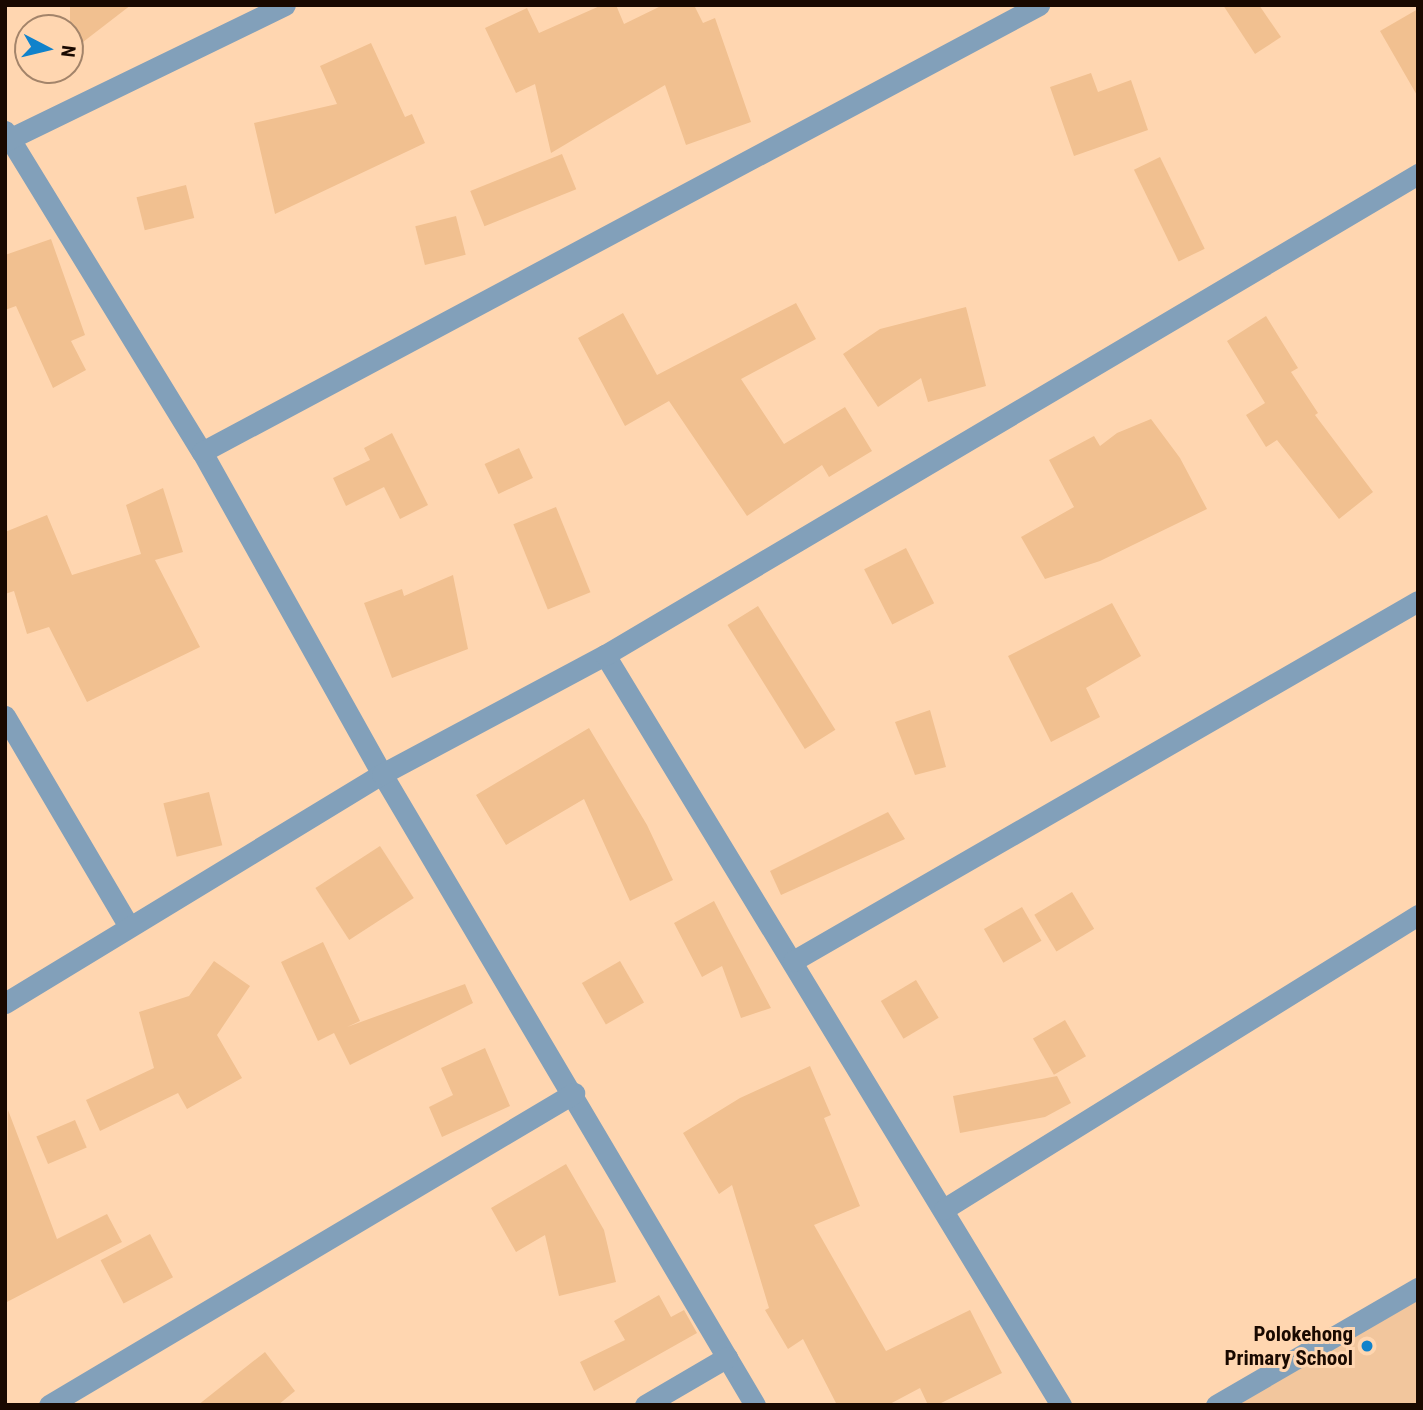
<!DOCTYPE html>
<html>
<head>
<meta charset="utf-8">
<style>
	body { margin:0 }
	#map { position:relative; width:1423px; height:1410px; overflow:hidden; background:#ffd6b0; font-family:"Roboto Condensed",sans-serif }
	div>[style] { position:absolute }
	.built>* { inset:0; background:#f2c69d }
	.building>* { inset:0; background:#f1c090; transform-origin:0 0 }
	.minor>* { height:21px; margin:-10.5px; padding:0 10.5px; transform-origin:10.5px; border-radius:10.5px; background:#82a0ba }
	.tertiary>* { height:21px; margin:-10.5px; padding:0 10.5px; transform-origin:10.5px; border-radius:10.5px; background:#82a0ba }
	.dots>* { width:19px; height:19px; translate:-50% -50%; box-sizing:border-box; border:4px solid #ffd6b0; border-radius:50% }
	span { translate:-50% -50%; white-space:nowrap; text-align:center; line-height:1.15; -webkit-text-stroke:6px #ffd6b0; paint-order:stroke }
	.poi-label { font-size:21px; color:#190900; font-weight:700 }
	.right { translate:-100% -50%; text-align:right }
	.frame { position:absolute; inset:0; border:7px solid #190900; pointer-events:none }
	.north { position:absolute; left:14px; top:14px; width:70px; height:70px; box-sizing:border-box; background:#ffd6b0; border:2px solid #a3846a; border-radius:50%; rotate:97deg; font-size:19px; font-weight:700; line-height:28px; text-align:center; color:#190900 }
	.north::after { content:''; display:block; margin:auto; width:24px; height:32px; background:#1082cb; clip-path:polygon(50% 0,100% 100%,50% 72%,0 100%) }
</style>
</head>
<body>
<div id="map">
	<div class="built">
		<div style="clip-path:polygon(1418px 1288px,1418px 1405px,1216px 1405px)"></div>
	</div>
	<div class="building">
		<div style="clip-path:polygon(70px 5px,131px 5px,70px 52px)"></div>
		<div style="clip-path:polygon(602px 5px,616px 5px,624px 24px,663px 5px,694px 5px,703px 23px,715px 18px,751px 122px,686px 145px,665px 85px,551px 153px,535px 84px,516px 93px,485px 28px,527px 8px,539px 33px)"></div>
		<div style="clip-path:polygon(1223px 5px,1259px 5px,1281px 37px,1255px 54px)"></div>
		<div style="clip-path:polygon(1418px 9px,1418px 97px,1380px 31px)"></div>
		<div style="clip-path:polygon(371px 43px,405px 117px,412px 114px,425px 143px,275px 214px,254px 123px,337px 104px,320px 66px)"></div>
		<div style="clip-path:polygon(1091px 73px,1098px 92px,1131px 80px,1148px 130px,1074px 156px,1050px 87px)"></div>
		<div style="left:562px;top:154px;width:38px;height:99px;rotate:68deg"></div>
		<div style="left:1160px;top:157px;width:102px;height:29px;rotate:64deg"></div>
		<div style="left:186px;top:185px;width:34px;height:51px;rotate:76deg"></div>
		<div style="left:456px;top:216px;width:40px;height:42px;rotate:76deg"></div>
		<div style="clip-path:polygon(51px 239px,85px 335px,71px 341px,86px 370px,53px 388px,16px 306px,5px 310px,5px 255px)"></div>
		<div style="clip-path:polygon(796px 303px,816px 339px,741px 379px,784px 444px,845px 407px,872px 451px,829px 477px,822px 465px,747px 516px,669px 401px,625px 426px,578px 338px,623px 313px,657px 375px)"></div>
		<div style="clip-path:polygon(966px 307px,986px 386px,928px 402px,921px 378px,878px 407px,843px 354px,880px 329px)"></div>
		<div style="clip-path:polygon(1266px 316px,1298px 368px,1291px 372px,1318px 413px,1315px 415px,1373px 492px,1339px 519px,1277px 440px,1266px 447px,1246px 415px,1265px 403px,1227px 341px)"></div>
		<div style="clip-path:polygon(1151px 419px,1180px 458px,1207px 509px,1100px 561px,1045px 579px,1021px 537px,1074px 507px,1049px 460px,1094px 436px,1100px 446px,1117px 433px)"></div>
		<div style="clip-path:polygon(392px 433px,428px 505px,400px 519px,384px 487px,346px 506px,333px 478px,370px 460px,364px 448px)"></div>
		<div style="left:519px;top:448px;width:33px;height:38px;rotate:65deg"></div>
		<div style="clip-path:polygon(163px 488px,183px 552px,155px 560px,200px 647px,87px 702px,49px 627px,27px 634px,14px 591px,5px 594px,5px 532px,47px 515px,72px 575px,141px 554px,126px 505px)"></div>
		<div style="left:556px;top:507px;width:92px;height:46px;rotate:68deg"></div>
		<div style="left:906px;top:548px;width:62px;height:47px;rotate:63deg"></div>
		<div style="clip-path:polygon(453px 575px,468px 649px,392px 678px,364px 603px,402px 589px,404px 596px)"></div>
		<div style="clip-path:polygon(1112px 603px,1141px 656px,1086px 688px,1100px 717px,1051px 742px,1008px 656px)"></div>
		<div style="left:758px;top:606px;width:146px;height:36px;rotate:58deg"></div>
		<div style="clip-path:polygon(930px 710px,946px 767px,915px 775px,895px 722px)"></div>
		<div style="clip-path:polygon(589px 728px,647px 825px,673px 880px,630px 901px,584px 799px,506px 845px,476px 795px)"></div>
		<div style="left:209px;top:792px;width:55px;height:47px;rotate:76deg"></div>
		<div style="clip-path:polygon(888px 812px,905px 839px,781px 895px,770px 871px)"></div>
		<div style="left:380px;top:846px;width:62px;height:77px;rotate:57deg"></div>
		<div style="left:1072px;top:892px;width:43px;height:44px;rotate:59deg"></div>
		<div style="clip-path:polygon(714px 901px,728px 928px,771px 1008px,741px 1018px,722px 966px,702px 977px,674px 923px)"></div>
		<div style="left:1022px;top:907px;width:39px;height:44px;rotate:60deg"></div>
		<div style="clip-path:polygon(323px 942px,360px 1021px,347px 1027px,465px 984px,473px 1003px,350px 1065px,334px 1033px,318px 1041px,281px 962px)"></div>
		<div style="clip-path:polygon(214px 961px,250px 986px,217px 1035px,242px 1078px,187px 1109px,178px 1093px,100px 1131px,86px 1100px,154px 1068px,139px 1012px,189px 996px)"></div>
		<div style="left:620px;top:961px;width:48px;height:44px;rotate:60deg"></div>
		<div style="left:916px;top:980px;width:44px;height:41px;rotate:59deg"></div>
		<div style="left:1065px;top:1020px;width:42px;height:37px;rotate:60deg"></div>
		<div style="clip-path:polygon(485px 1048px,510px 1106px,442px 1137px,429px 1107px,453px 1095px,441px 1068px)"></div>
		<div style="clip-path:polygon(810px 1066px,831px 1115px,824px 1118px,860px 1206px,814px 1225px,886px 1351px,970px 1310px,1002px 1373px,937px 1405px,928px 1405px,920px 1388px,888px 1405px,837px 1405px,803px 1339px,788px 1349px,765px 1310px,769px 1308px,732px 1185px,719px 1194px,683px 1133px,740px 1098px)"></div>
		<div style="clip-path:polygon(1057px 1076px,1071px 1103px,1045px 1117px,960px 1133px,953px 1096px)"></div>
		<div style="clip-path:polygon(8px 1110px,57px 1239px,107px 1214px,122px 1242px,5px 1303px)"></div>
		<div style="left:75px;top:1120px;width:30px;height:42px;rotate:67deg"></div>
		<div style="clip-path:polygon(566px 1164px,604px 1230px,616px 1282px,559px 1296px,545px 1235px,516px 1252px,491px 1208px)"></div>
		<div style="left:150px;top:1234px;width:49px;height:56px;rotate:62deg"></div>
		<div style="clip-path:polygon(659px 1295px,671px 1317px,684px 1310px,697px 1333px,594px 1391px,580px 1362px,625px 1340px,614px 1321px)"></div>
		<div style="clip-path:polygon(265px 1352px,295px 1391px,278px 1405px,198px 1405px)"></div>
	</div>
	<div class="minor">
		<div style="left:5px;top:131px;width:377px;rotate:58.5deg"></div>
		<div style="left:202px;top:452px;width:369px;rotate:60.8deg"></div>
		<div style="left:382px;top:774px;width:733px;rotate:59.41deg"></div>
		<div style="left:202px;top:452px;width:949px;rotate:-28.1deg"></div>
		<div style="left:605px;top:655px;width:878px;rotate:58.7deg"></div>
		<div style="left:5px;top:716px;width:243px;rotate:59.5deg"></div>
		<div style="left:793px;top:961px;width:721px;rotate:-29.94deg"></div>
		<div style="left:5px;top:1003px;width:441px;rotate:-31.3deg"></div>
		<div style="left:382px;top:774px;width:253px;rotate:-28.1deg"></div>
		<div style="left:605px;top:655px;width:945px;rotate:-30.61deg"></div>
		<div style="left:944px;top:1209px;width:558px;rotate:-31.81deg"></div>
		<div style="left:49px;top:1405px;width:611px;rotate:-30.72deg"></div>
		<div style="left:645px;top:1405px;width:95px;rotate:-30.3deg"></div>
		<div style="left:1216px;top:1405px;width:233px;rotate:-30.1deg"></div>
	</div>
	<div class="tertiary">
		<div style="left:5px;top:141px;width:311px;rotate:-25.9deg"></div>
	</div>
	<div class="dots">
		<div style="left:1367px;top:1346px;background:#1082cb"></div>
	</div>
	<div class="poi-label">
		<span class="right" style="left:1353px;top:1346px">Polokehong<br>Primary School</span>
	</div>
	<div class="frame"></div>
	<div class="north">N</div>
</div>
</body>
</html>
